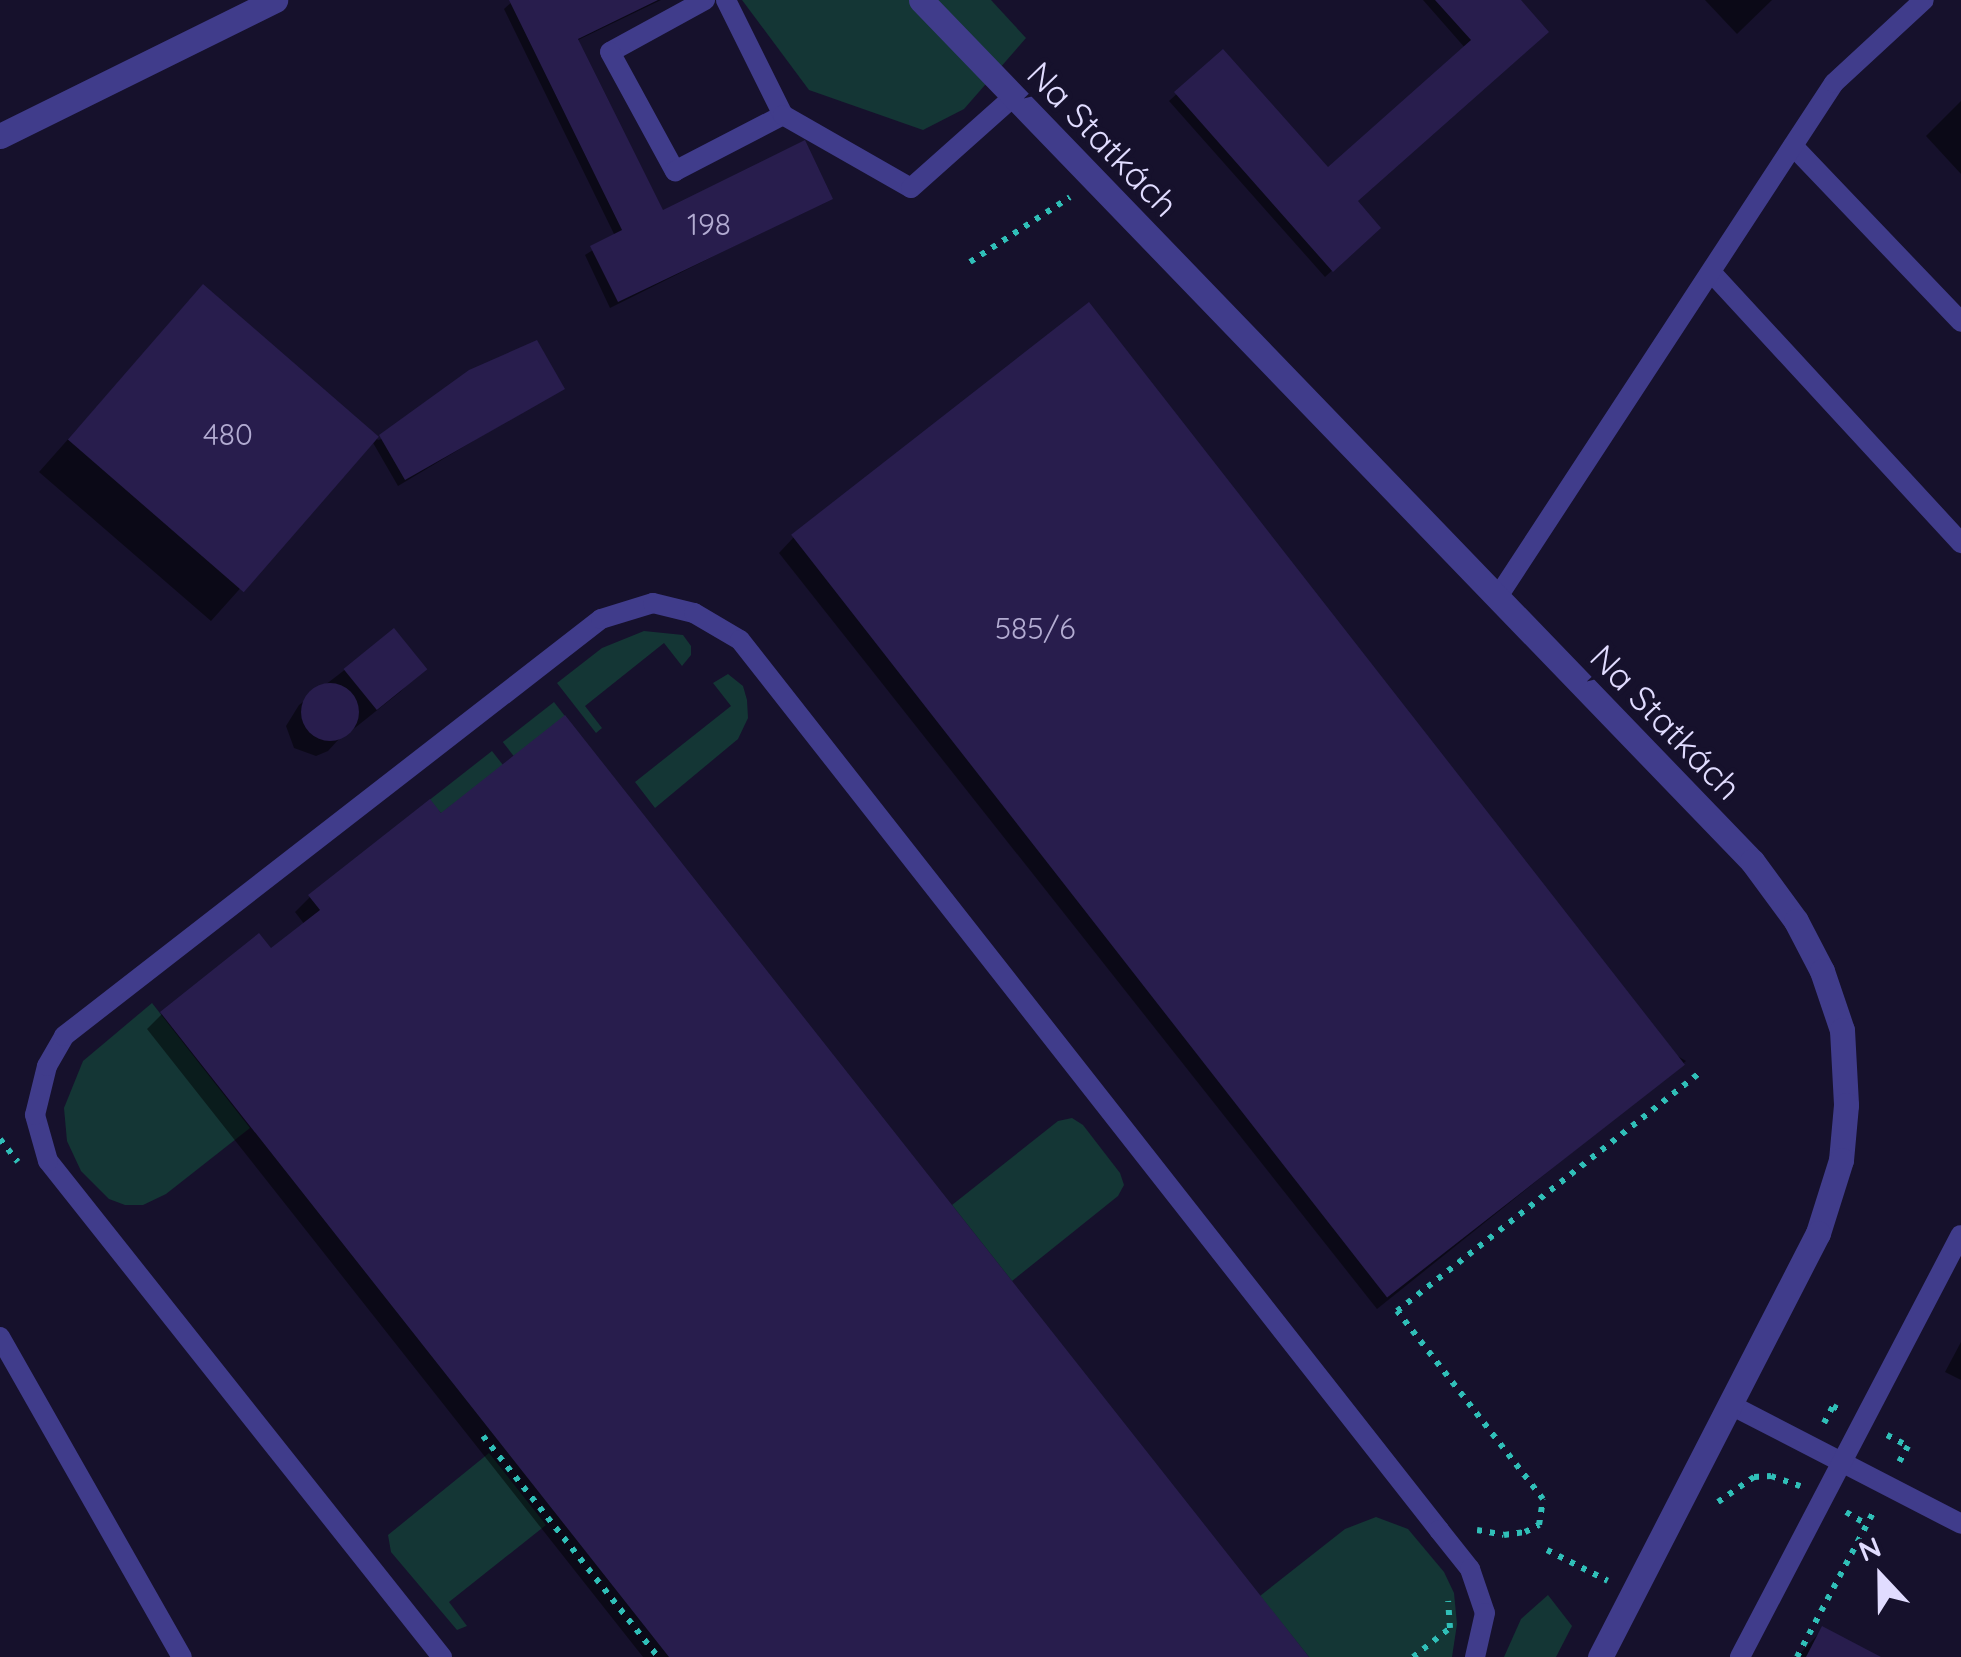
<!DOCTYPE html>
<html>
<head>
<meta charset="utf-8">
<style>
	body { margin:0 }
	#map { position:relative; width:1961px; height:1657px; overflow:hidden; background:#16112c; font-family:Quicksand,sans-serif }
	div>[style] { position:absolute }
	.green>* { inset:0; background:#143635; transform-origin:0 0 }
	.shadow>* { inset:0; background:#0007 }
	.building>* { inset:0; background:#281d4d; transform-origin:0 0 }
	.round { border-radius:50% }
	.path>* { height:6px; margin-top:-3px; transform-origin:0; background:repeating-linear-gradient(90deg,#30bfb8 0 5px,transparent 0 13px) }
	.lane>* { height:20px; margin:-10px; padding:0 10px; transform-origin:10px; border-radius:10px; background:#403c8b }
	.street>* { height:25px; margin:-12.5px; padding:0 12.5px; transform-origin:12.5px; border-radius:12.5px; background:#403c8b }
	span { translate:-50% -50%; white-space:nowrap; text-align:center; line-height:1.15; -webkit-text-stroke:10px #16112c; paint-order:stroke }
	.number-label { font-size:30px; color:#b3acd2 }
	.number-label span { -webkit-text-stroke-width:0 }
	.street-label { font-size:35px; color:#e1dcff }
	.north { position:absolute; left:1831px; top:1527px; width:100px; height:100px; -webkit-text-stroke:8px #16112c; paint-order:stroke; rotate:338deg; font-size:28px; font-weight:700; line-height:40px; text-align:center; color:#e1dcff }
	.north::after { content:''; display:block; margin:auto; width:35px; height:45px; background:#e1dcff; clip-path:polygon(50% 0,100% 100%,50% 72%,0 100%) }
</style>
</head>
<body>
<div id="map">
	<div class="green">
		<div style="clip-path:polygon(742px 0,991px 0,1026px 38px,964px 109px,923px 130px,809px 90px)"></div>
		<div style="clip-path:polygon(644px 631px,683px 635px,691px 646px,691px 655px,682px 666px,664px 643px,585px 706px,602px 728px,596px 733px,557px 683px,602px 648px)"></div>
		<div style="clip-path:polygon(728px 674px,743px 686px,747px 700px,748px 718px,738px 739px,655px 808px,635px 782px,731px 706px,713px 683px)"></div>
		<div style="left:554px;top:702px;width:18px;height:65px;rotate:52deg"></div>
		<div style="left:492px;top:751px;width:18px;height:79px;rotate:52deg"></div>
		<div style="clip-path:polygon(152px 1003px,250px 1128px,166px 1194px,143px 1205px,125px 1205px,109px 1199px,81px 1171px,67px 1141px,64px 1108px,83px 1061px)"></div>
		<div style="clip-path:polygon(1072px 1118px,1083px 1125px,1120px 1173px,1124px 1185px,1118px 1196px,1012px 1281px,952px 1205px,1058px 1121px)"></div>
		<div style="clip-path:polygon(489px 1453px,546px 1525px,449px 1602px,467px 1626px,457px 1630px,391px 1552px,388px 1535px)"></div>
		<div style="clip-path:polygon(1376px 1517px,1408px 1529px,1444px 1572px,1454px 1593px,1457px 1624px,1452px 1657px,1309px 1657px,1260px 1596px,1345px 1529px)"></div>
		<div style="clip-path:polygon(1548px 1595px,1572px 1626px,1556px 1657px,1504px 1657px,1521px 1619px)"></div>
	</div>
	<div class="shadow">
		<div style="clip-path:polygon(514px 0,661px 0,576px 41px,661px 213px,830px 198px,610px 308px,585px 255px,615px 236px,504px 9px)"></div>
		<div style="clip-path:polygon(1423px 0,1518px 0,1355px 201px,1378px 228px,1325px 277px,1169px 101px,1223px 52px,1328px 171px,1466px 49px)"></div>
		<div style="clip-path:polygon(1705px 0,1772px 0,1737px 34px)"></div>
		<div style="clip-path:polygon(1961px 101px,1961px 174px,1926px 136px)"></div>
		<div style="clip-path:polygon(203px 287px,378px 440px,562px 388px,398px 486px,372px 441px,211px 621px,39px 472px)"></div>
		<div style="clip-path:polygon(794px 537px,1686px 1061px,1377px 1309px,779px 553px)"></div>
		<div style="clip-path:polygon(394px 632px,423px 669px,400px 692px,351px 731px,349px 728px,328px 751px,316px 756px,294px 748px,286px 726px,299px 705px)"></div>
		<div style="clip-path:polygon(430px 802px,1306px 1657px,643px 1657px,147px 1029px,162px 1014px,271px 952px,305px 925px,295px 912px,310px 897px)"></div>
		<div style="clip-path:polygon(1961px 1342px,1961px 1380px,1945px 1372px)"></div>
		<div style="clip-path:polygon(1822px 1630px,1875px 1657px,1797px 1657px)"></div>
	</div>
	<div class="building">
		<div style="clip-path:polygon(509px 0,658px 0,578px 39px,663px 210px,805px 140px,833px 199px,618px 302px,590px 246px,622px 230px)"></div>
		<div style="clip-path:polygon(1435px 0,1521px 0,1549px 32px,1358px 201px,1381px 228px,1333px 272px,1174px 92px,1223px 49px,1328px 167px,1471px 40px)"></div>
		<div style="left:203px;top:284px;width:233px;height:206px;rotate:41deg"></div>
		<div style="left:1089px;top:302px;width:968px;height:378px;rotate:52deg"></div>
		<div style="clip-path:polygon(537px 340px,565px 389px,405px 480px,379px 435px,469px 370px)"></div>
		<div style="left:394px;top:628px;width:53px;height:65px;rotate:51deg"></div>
		<div class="round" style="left:301px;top:683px;width:58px;height:58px"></div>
		<div style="clip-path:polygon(565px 715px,1309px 1657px,669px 1657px,160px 1012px,259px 933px,271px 948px,320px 910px,308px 895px,430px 799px,441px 813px)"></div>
		<div style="clip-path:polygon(1822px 1626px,1881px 1657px,1806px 1657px)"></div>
	</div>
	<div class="path">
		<div style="left:970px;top:262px;width:119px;rotate:-33deg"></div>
		<div style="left:0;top:1139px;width:29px;rotate:52deg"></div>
		<div style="left:1824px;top:1423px;width:19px;rotate:-62deg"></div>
		<div style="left:1833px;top:1406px;width:8px;rotate:30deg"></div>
		<div style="left:1887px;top:1435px;width:24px;rotate:28deg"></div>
		<div style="left:1908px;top:1446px;width:18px;rotate:119deg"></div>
		<div style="left:483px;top:1436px;width:282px;rotate:51.6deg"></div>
		<div style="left:1718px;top:1502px;width:44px;rotate:-34.8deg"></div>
		<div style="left:1754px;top:1477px;width:17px;rotate:-3deg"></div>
		<div style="left:1771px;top:1476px;width:31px;rotate:19deg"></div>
		<div style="left:1846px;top:1512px;width:23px;rotate:31deg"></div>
		<div style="left:1477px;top:1530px;width:27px;rotate:10deg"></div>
		<div style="left:1504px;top:1535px;width:21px;rotate:-8deg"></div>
		<div style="left:1525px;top:1532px;width:16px;rotate:-27deg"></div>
		<div style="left:1539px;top:1525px;width:26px;rotate:-81deg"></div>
		<div style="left:1543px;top:1499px;width:238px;rotate:-127.8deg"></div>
		<div style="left:1397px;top:1311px;width:383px;rotate:-38.2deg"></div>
		<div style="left:1547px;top:1550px;width:68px;rotate:26.9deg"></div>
		<div style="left:1413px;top:1657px;width:47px;rotate:-38.1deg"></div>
		<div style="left:1450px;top:1628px;width:27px;rotate:-94deg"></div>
		<div style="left:1797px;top:1657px;width:167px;rotate:-62.2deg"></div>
	</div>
	<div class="lane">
		<div style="left:705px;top:0;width:108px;rotate:151.3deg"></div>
		<div style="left:610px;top:52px;width:136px;rotate:61.4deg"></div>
		<div style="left:675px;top:171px;width:122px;rotate:-27.4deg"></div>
		<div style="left:783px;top:115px;width:128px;rotate:-116.4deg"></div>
		<div style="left:783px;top:115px;width:147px;rotate:29.7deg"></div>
		<div style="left:911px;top:188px;width:137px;rotate:-41.7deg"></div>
		<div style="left:1793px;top:146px;width:243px;rotate:46.3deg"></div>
		<div style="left:1711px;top:272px;width:369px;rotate:47.3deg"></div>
		<div style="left:1497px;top:598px;width:615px;rotate:-56.8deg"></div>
		<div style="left:1834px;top:83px;width:122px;rotate:-42.7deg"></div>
		<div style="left:0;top:1337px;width:368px;rotate:60.4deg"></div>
		<div style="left:1729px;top:1404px;width:261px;rotate:27.3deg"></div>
		<div style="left:442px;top:1657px;width:633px;rotate:-128.46deg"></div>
		<div style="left:48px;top:1161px;width:48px;rotate:-105.8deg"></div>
		<div style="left:35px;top:1115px;width:50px;rotate:-76.2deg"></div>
		<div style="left:47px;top:1066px;width:34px;rotate:-60deg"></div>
		<div style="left:64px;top:1036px;width:680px;rotate:-37.83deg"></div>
		<div style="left:601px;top:619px;width:54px;rotate:-17.1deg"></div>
		<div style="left:653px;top:603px;width:42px;rotate:13.7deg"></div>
		<div style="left:694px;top:613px;width:53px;rotate:30.4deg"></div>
		<div style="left:740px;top:640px;width:1132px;rotate:51.85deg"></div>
		<div style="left:1439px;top:1530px;width:50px;rotate:51.5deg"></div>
		<div style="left:1470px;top:1569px;width:46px;rotate:71.2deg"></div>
		<div style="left:1485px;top:1613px;width:45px;rotate:102.8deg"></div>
		<div style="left:1740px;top:1657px;width:476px;rotate:-62.4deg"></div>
	</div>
	<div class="street">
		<div style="left:921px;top:0;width:1197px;rotate:46.02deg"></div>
		<div style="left:1752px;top:861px;width:74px;rotate:53.7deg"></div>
		<div style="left:1796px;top:921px;width:56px;rotate:62.5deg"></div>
		<div style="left:1822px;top:971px;width:62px;rotate:71.3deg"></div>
		<div style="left:1842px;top:1030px;width:75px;rotate:86.9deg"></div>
		<div style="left:1846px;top:1105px;width:55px;rotate:95.2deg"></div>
		<div style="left:1841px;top:1160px;width:77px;rotate:107.5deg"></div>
		<div style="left:1818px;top:1233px;width:477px;rotate:117.2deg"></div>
		<div style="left:0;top:136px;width:307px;rotate:-26.3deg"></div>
	</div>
	<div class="number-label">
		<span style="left:709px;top:224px">198</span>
		<span style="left:228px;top:434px">480</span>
		<span style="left:1035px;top:628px">585/6</span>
	</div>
	<div class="street-label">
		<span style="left:1103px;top:139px;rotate:46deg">Na Statkách</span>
		<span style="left:1666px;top:722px;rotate:46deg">Na Statkách</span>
	</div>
	<div class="north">N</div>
</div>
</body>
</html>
